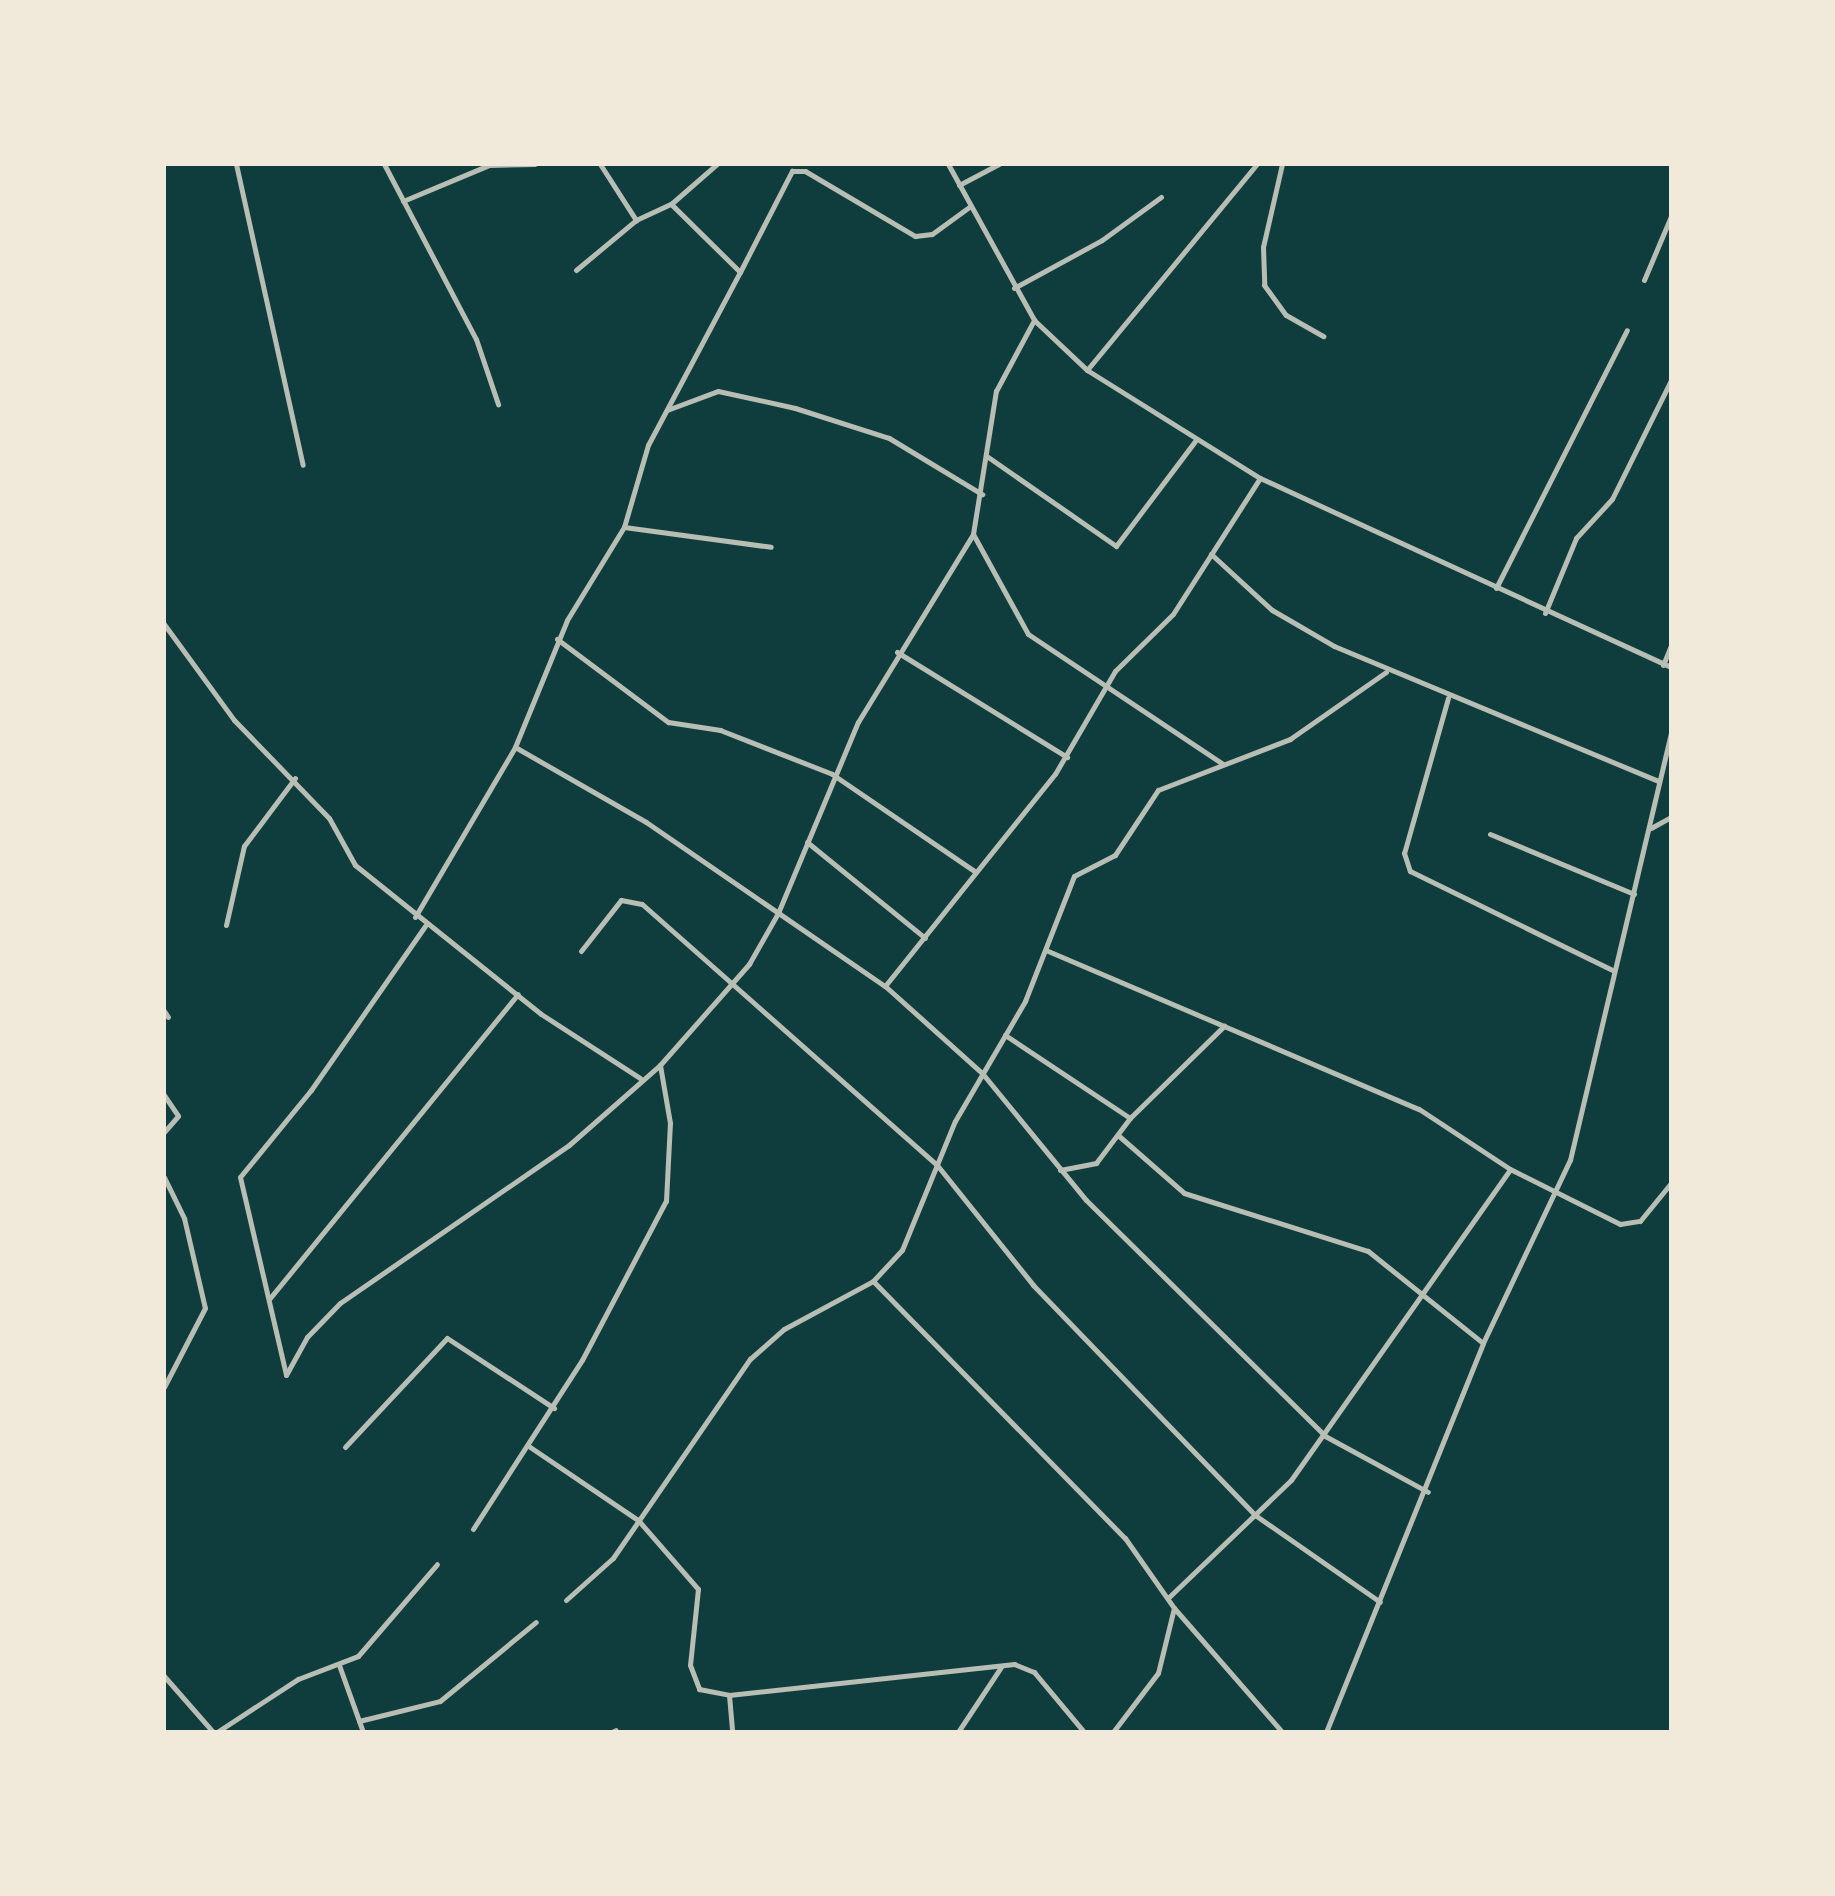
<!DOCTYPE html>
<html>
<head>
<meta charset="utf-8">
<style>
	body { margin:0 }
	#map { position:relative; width:1835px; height:1896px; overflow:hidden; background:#0f3d3e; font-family:Quicksand,sans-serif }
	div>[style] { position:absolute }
	.minor>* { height:5px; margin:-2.5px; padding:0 2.5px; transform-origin:2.5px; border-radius:2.5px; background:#b8beb3 }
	span { translate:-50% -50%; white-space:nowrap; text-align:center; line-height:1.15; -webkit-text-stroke:6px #f1e9da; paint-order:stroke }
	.frame { position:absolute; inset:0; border:166px solid #f1e9da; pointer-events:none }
</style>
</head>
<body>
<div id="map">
	<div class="minor">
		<div style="left:236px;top:164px;width:308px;rotate:77.5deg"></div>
		<div style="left:384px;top:164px;width:198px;rotate:62.3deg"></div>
		<div style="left:476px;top:339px;width:69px;rotate:71.3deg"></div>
		<div style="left:600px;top:164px;width:67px;rotate:57.3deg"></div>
		<div style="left:636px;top:220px;width:38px;rotate:-25deg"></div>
		<div style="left:671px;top:204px;width:61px;rotate:-41deg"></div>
		<div style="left:948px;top:164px;width:178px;rotate:61.1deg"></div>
		<div style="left:1034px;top:320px;width:73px;rotate:43.3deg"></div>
		<div style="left:1087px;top:370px;width:204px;rotate:32deg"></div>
		<div style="left:1260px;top:478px;width:452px;rotate:24.7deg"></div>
		<div style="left:1282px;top:164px;width:85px;rotate:102.9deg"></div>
		<div style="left:1263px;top:247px;width:38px;rotate:88deg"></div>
		<div style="left:1264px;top:285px;width:37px;rotate:54deg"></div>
		<div style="left:1286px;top:315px;width:43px;rotate:29.6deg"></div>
		<div style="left:959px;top:185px;width:45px;rotate:-27.7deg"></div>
		<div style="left:403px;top:201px;width:93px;rotate:-22.7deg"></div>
		<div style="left:489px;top:165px;width:46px;rotate:-1.2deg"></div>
		<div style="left:576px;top:270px;width:78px;rotate:-39.8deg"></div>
		<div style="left:740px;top:272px;width:114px;rotate:-62.8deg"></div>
		<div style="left:792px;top:171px;width:13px"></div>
		<div style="left:805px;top:171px;width:128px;rotate:30.6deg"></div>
		<div style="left:915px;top:236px;width:17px;rotate:-7deg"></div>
		<div style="left:932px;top:234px;width:46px;rotate:-36.1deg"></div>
		<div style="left:1644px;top:280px;width:69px;rotate:-67.1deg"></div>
		<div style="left:1014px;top:288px;width:100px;rotate:-28.6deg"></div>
		<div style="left:1102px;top:240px;width:73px;rotate:-36.1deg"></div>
		<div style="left:1087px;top:370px;width:267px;rotate:-50.5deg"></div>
		<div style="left:667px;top:410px;width:54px;rotate:-20.4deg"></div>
		<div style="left:718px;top:391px;width:79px;rotate:12.4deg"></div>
		<div style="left:795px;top:408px;width:99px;rotate:17.7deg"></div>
		<div style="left:889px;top:438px;width:109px;rotate:31.1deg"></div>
		<div style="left:988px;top:457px;width:156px;rotate:34.8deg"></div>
		<div style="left:1116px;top:546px;width:131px;rotate:-53deg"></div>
		<div style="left:624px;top:527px;width:148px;rotate:7.7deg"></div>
		<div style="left:973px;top:534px;width:114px;rotate:61.2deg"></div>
		<div style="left:1028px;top:634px;width:234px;rotate:33.7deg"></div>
		<div style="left:1211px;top:554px;width:83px;rotate:42.6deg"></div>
		<div style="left:1272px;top:610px;width:72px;rotate:30.1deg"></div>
		<div style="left:1334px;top:646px;width:351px;rotate:22.6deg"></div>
		<div style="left:1496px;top:588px;width:289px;rotate:-63.1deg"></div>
		<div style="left:1545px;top:613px;width:81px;rotate:-67.5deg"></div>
		<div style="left:1576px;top:538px;width:53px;rotate:-47.3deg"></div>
		<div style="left:1612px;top:499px;width:133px;rotate:-63.6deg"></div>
		<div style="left:164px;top:624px;width:119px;rotate:53.9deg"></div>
		<div style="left:234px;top:720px;width:136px;rotate:45.9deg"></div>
		<div style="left:329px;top:818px;width:54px;rotate:61deg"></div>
		<div style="left:355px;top:865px;width:238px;rotate:38.7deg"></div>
		<div style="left:541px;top:1014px;width:118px;rotate:32.9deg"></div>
		<div style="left:557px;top:639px;width:139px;rotate:36.8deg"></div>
		<div style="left:668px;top:722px;width:53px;rotate:8.7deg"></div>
		<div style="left:720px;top:730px;width:120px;rotate:21.4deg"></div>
		<div style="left:832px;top:774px;width:172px;rotate:34.3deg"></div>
		<div style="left:897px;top:652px;width:200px;rotate:31.7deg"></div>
		<div style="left:1663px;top:665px;width:22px;rotate:-68deg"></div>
		<div style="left:1448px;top:698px;width:161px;rotate:105.8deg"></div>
		<div style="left:1404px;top:853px;width:19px;rotate:72deg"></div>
		<div style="left:1410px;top:871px;width:227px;rotate:26.1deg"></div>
		<div style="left:515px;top:747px;width:151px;rotate:29.8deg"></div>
		<div style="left:646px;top:822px;width:290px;rotate:34.5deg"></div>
		<div style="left:885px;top:986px;width:130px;rotate:41.9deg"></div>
		<div style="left:982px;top:1073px;width:164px;rotate:50.7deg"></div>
		<div style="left:1086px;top:1200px;width:336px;rotate:44.6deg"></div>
		<div style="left:1325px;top:1436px;width:117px;rotate:28.5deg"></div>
		<div style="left:1651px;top:828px;width:23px;rotate:-29deg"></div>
		<div style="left:1490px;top:834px;width:156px;rotate:22.6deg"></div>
		<div style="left:807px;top:842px;width:152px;rotate:39.1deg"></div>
		<div style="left:415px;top:917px;width:197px;rotate:-59.5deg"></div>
		<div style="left:515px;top:747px;width:137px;rotate:-67.7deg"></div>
		<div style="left:567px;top:620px;width:109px;rotate:-58.5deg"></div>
		<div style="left:624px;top:527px;width:85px;rotate:-73.7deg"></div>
		<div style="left:648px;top:445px;width:196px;rotate:-62deg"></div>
		<div style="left:740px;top:272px;width:97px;rotate:-135.4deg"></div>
		<div style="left:226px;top:925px;width:81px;rotate:-77.2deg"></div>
		<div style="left:244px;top:846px;width:85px;rotate:-53.1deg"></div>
		<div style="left:425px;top:926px;width:200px;rotate:124.8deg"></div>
		<div style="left:311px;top:1090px;width:112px;rotate:129.2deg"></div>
		<div style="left:240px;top:1177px;width:203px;rotate:76.9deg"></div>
		<div style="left:286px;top:1375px;width:43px;rotate:-61.1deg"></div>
		<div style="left:307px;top:1337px;width:47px;rotate:-45.9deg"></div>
		<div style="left:340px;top:1303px;width:278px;rotate:-34.6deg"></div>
		<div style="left:569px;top:1145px;width:121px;rotate:-41.3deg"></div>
		<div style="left:660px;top:1065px;width:135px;rotate:-48.6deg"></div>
		<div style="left:749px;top:964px;width:59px;rotate:-60.4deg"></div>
		<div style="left:778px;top:913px;width:207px;rotate:-67.3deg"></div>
		<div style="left:858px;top:722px;width:220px;rotate:-58.5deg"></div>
		<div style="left:973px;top:534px;width:145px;rotate:-80.9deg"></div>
		<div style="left:996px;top:391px;width:81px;rotate:-61.8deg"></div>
		<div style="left:581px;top:951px;width:65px;rotate:-51.9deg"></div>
		<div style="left:621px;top:900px;width:21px;rotate:11deg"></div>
		<div style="left:642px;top:904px;width:394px;rotate:41.5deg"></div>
		<div style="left:937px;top:1165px;width:154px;rotate:51.3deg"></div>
		<div style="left:1033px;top:1285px;width:320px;rotate:46deg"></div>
		<div style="left:1255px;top:1515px;width:152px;rotate:34.8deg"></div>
		<div style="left:1048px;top:951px;width:403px;rotate:23.1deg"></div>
		<div style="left:1419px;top:1109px;width:109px;rotate:33.4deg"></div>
		<div style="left:885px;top:986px;width:272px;rotate:-51.3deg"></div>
		<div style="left:1055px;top:774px;width:119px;rotate:-59.8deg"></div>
		<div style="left:1115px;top:671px;width:81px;rotate:-44.5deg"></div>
		<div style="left:1173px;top:614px;width:161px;rotate:-57.4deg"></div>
		<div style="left:164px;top:1011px;width:7px;rotate:56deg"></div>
		<div style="left:1005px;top:1035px;width:150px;rotate:33.6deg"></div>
		<div style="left:164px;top:1095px;width:25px;rotate:56deg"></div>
		<div style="left:178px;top:1116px;width:21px;rotate:131deg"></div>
		<div style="left:1119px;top:1136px;width:86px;rotate:41.2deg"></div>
		<div style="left:1184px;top:1193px;width:193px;rotate:17.5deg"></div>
		<div style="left:1368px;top:1251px;width:147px;rotate:38.7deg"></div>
		<div style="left:1060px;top:1170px;width:37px;rotate:-11deg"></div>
		<div style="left:1096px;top:1163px;width:56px;rotate:-52.9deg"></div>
		<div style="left:1130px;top:1118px;width:132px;rotate:-44.4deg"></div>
		<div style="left:164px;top:1177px;width:46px;rotate:64deg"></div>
		<div style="left:184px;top:1218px;width:92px;rotate:76.9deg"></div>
		<div style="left:205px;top:1308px;width:89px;rotate:117.4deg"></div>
		<div style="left:873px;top:1281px;width:360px;rotate:45.6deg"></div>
		<div style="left:1125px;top:1538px;width:85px;rotate:55deg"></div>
		<div style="left:1174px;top:1608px;width:164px;rotate:48.9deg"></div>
		<div style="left:270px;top:1298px;width:392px;rotate:-50.8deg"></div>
		<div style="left:345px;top:1447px;width:149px;rotate:-46.9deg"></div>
		<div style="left:447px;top:1338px;width:128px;rotate:33.2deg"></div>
		<div style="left:530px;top:1447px;width:130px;rotate:34.1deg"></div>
		<div style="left:638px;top:1520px;width:91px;rotate:49deg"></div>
		<div style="left:698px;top:1589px;width:76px;rotate:96deg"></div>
		<div style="left:690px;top:1665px;width:26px;rotate:69deg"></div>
		<div style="left:699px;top:1689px;width:31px;rotate:11deg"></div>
		<div style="left:729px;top:1695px;width:287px;rotate:-6.2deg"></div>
		<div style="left:1014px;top:1664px;width:22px;rotate:22deg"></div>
		<div style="left:1034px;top:1672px;width:78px;rotate:50.2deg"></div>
		<div style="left:473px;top:1529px;width:201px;rotate:-57.2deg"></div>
		<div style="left:582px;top:1360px;width:180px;rotate:-62.2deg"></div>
		<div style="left:666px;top:1201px;width:78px;rotate:-87.1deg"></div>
		<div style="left:670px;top:1123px;width:59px;rotate:-99.8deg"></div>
		<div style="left:1169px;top:1597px;width:169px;rotate:-43.8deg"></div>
		<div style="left:1291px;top:1480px;width:380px;rotate:-54.8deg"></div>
		<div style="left:1510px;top:1169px;width:123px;rotate:26.6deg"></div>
		<div style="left:1620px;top:1224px;width:20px;rotate:-9deg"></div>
		<div style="left:1640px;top:1221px;width:49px;rotate:-50.8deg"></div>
		<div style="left:566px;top:1600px;width:63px;rotate:-41.8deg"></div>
		<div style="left:613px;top:1558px;width:242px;rotate:-55.5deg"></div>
		<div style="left:750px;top:1359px;width:45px;rotate:-41.4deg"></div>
		<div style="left:784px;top:1329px;width:101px;rotate:-28.3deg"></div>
		<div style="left:873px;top:1281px;width:42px;rotate:-46.9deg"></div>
		<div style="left:902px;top:1250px;width:139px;rotate:-67.7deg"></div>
		<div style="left:955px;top:1121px;width:139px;rotate:-59.7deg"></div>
		<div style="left:1025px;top:1001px;width:134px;rotate:-68.6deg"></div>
		<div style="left:1074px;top:876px;width:46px;rotate:-27.1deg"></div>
		<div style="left:1115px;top:855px;width:78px;rotate:-56.5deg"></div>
		<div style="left:1158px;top:790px;width:142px;rotate:-21.1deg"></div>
		<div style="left:1290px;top:739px;width:117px;rotate:-34.9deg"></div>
		<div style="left:339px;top:1665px;width:71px;rotate:70.3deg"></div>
		<div style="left:164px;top:1676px;width:74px;rotate:48.8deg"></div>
		<div style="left:729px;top:1695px;width:37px;rotate:85deg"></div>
		<div style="left:359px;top:1721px;width:83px;rotate:-13.9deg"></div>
		<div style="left:440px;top:1701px;width:124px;rotate:-39.5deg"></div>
		<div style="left:217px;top:1732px;width:97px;rotate:-33.2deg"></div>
		<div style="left:298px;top:1679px;width:64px;rotate:-21deg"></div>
		<div style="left:358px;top:1656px;width:121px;rotate:-49.3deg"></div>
		<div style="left:612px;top:1732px;width:4px;rotate:-27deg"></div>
		<div style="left:958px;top:1732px;width:78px;rotate:-56.5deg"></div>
		<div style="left:1113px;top:1732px;width:74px;rotate:-52.7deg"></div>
		<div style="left:1158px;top:1673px;width:67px;rotate:-76.2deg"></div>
		<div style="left:1326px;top:1732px;width:419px;rotate:-68deg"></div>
		<div style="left:1483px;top:1343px;width:203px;rotate:-64.6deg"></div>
		<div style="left:1570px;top:1160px;width:440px;rotate:-76.7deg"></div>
	</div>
	<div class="frame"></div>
</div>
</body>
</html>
